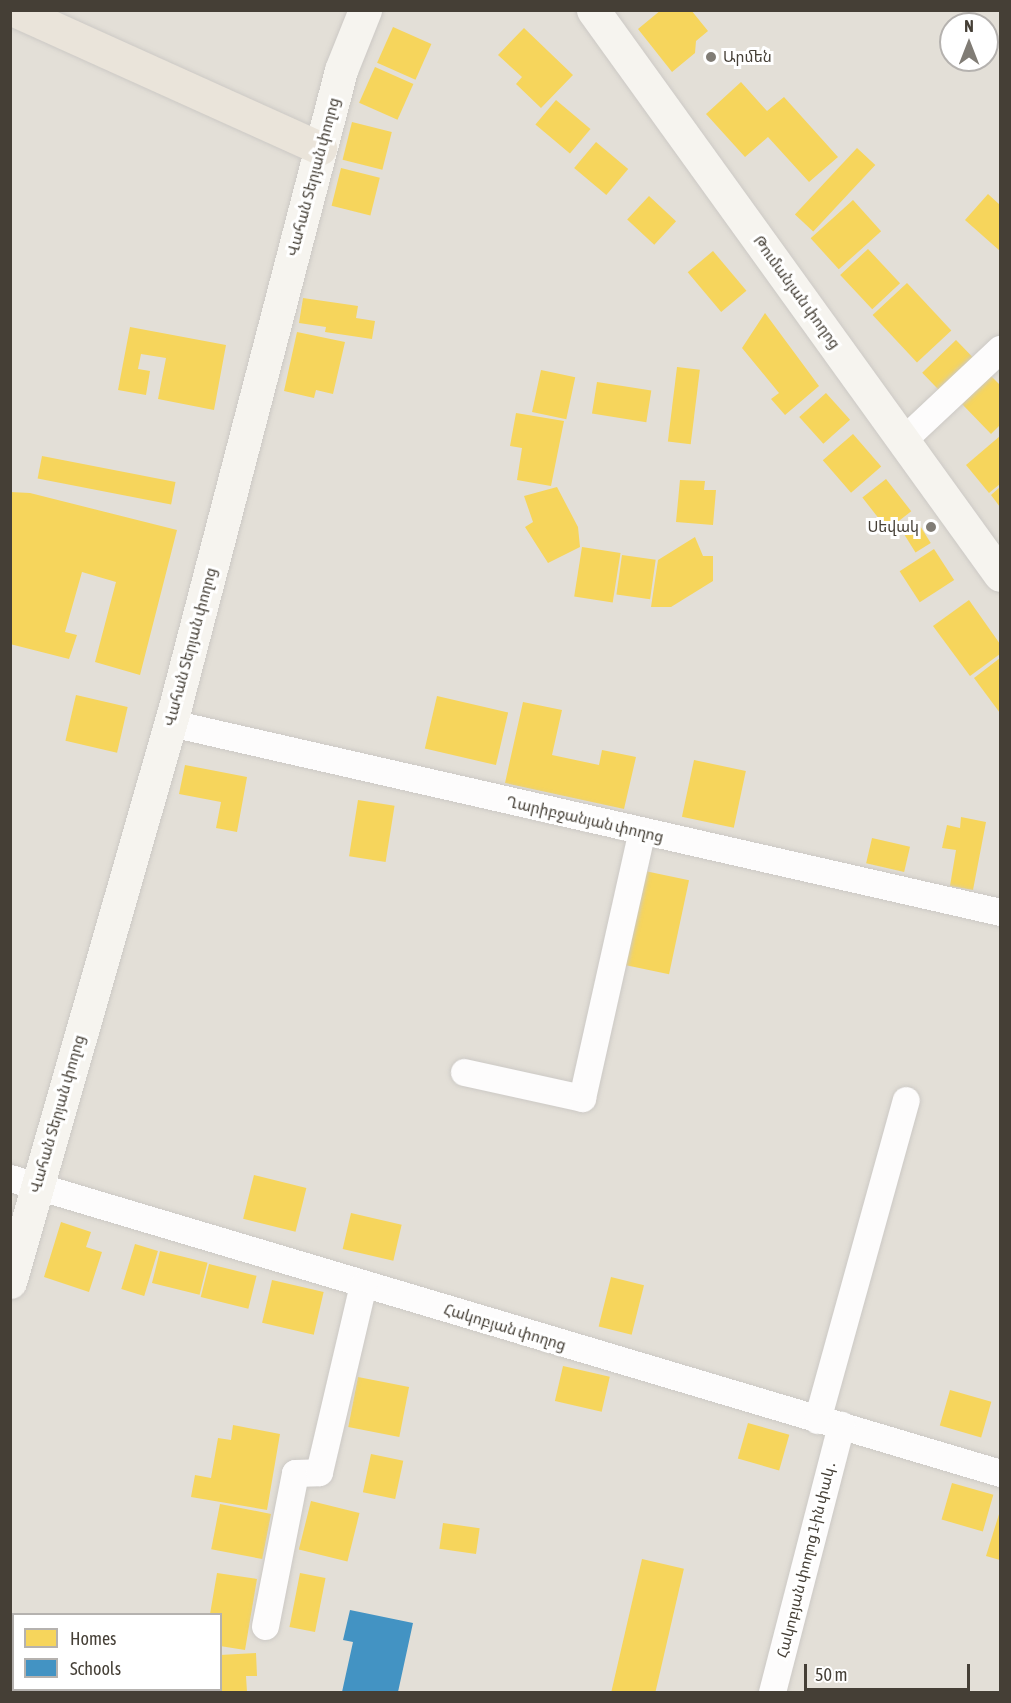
<!DOCTYPE html>
<html>
<head>
<meta charset="utf-8">
<style>
	body { margin:0 }
	#map { position:relative; width:1011px; height:1703px; overflow:hidden; background:#efede9; font-family:"Asap Condensed","Noto Sans Armenian",sans-serif }
	div>[style] { position:absolute }
	.residential>* { inset:0; background:#e3dfd7 }
	.homes>* { inset:0; background:#f6d55c; transform-origin:0 0 }
	.schools>* { inset:0; background:#4393c3 }
	.roads { filter:drop-shadow(0 0 2px #ccc9c5) drop-shadow(0 0 2px #ccc9c5) }
	.street>* { height:27px; margin:-13.5px; padding:0 13.5px; transform-origin:13.5px; border-radius:13.5px; background:#fdfcfc }
	.secondary>* { height:33px; margin:-16.5px; padding:0 16.5px; transform-origin:16.5px; border-radius:16.5px; background:#f6f4ef }
	.highway>* { height:33px; margin:-16.5px; padding:0 16.5px; transform-origin:16.5px; border-radius:16.5px; background:#eae4da }
	.dots>* { width:16px; height:16px; translate:-50% -50%; box-sizing:border-box; border:3px solid #fff; border-radius:50% }
	span { translate:-50% -50%; white-space:nowrap; text-align:center; line-height:1.15; -webkit-text-stroke:6px #fff; paint-order:stroke }
	.poi-label { font-size:15px; color:#453f36 }
	.left { translate:0 -50%; text-align:left }
	.right { translate:-100% -50%; text-align:right }
	.street-label { font-size:15px; color:#453f36 }
	.frame { position:absolute; inset:0; border:12px solid #453f36; pointer-events:none }
	.legend { position:absolute; left:12px; top:1613px; width:210px; height:78px; box-sizing:border-box; background:#fff; border:2px solid #b5b2af; margin:0; padding:8px 10px; list-style:none; font-size:18px; color:#453f36 }
	.legend li { display:flex; align-items:center; gap:12px; height:30px }
	.legend b { width:30px; border:2px solid #b5b2af }
	.north { position:absolute; left:939px; top:12px; width:60px; height:60px; box-sizing:border-box; background:#fff; border:2px solid #b5b2af; border-radius:50%; rotate:0deg; font-size:16px; font-weight:700; line-height:24px; text-align:center; color:#453f36 }
	.north::after { content:''; display:block; margin:auto; width:21px; height:27px; background:#807c75; clip-path:polygon(50% 0,100% 100%,50% 72%,0 100%) }
	.scale { position:absolute; left:804px; top:1664px; width:166px; height:27px; box-sizing:border-box; border:3px solid #453f36; border-top:0; padding-left:8px; font-size:18px; line-height:21px; white-space:nowrap; color:#453f36; -webkit-text-stroke:4px #fff; paint-order:stroke }
</style>
</head>
<body>
<div id="map">
	<div class="residential">
		<div style="clip-path:polygon(evenodd,11px 11px,1000px 11px,1000px 1692px,11px 1692px,11px 11px,951px 24px,987px 24px,987px 60px,951px 60px,951px 24px,11px 11px,14px 1614px,220px 1614px,220px 1690px,14px 1690px,14px 1614px)"></div>
	</div>
	<div class="homes">
		<div style="clip-path:polygon(661px 10px,691px 10px,708px 31px,696px 41px,695px 53px,672px 72px,638px 29px)"></div>
		<div style="left:393px;top:27px;width:42px;height:39px;rotate:24deg"></div>
		<div style="clip-path:polygon(524px 28px,573px 75px,541px 108px,516px 84px,522px 77px,498px 55px)"></div>
		<div style="left:375px;top:67px;width:42px;height:39px;rotate:24deg"></div>
		<div style="clip-path:polygon(741px 82px,767px 111px,784px 97px,838px 157px,809px 182px,768px 137px,745px 157px,706px 114px)"></div>
		<div style="left:556px;top:100px;width:45px;height:32px;rotate:40deg"></div>
		<div style="left:352px;top:122px;width:41px;height:39px;rotate:14deg"></div>
		<div style="left:596px;top:142px;width:42px;height:34px;rotate:40deg"></div>
		<div style="left:857px;top:148px;width:25px;height:91px;rotate:43deg"></div>
		<div style="left:341px;top:168px;width:40px;height:39px;rotate:14deg"></div>
		<div style="clip-path:polygon(988px 194px,1000px 205px,1000px 251px,965px 220px)"></div>
		<div style="left:649px;top:196px;width:37px;height:32px;rotate:43deg"></div>
		<div style="left:853px;top:200px;width:42px;height:57px;rotate:48deg"></div>
		<div style="left:868px;top:249px;width:47px;height:38px;rotate:47deg"></div>
		<div style="left:713px;top:251px;width:52px;height:33px;rotate:50deg"></div>
		<div style="left:907px;top:283px;width:65px;height:47px;rotate:47deg"></div>
		<div style="clip-path:polygon(303px 298px,358px 306px,356px 318px,375px 321px,372px 339px,325px 332px,326px 327px,299px 323px)"></div>
		<div style="clip-path:polygon(765px 313px,819px 386px,785px 415px,771px 399px,779px 393px,742px 348px)"></div>
		<div style="clip-path:polygon(130px 327px,226px 345px,214px 410px,158px 399px,166px 358px,141px 354px,138px 369px,150px 371px,146px 395px,118px 390px)"></div>
		<div style="clip-path:polygon(297px 332px,345px 342px,333px 394px,316px 390px,314px 398px,284px 391px)"></div>
		<div style="left:956px;top:340px;width:30px;height:47px;rotate:46deg"></div>
		<div style="left:677px;top:367px;width:23px;height:75px;rotate:7deg"></div>
		<div style="left:541px;top:370px;width:35px;height:43px;rotate:12deg"></div>
		<div style="clip-path:polygon(991px 376px,1000px 385px,1000px 425px,991px 434px,962px 404px)"></div>
		<div style="left:597px;top:382px;width:55px;height:32px;rotate:9deg"></div>
		<div style="left:826px;top:393px;width:36px;height:36px;rotate:48deg"></div>
		<div style="clip-path:polygon(516px 413px,564px 421px,551px 486px,517px 480px,522px 448px,510px 446px)"></div>
		<div style="left:853px;top:434px;width:43px;height:40px;rotate:49deg"></div>
		<div style="clip-path:polygon(1000px 436px,1000px 484px,989px 493px,966px 465px)"></div>
		<div style="left:42px;top:456px;width:136px;height:23px;rotate:11deg"></div>
		<div style="left:886px;top:479px;width:41px;height:30px;rotate:52deg"></div>
		<div style="clip-path:polygon(680px 480px,705px 481px,704px 490px,716px 490px,713px 525px,676px 522px)"></div>
		<div style="clip-path:polygon(557px 487px,578px 527px,580px 547px,548px 563px,525px 527px,533px 522px,524px 496px)"></div>
		<div style="clip-path:polygon(1000px 487px,1000px 507px,991px 495px)"></div>
		<div style="clip-path:polygon(10px 492px,30px 493px,177px 530px,140px 675px,95px 662px,116px 582px,82px 572px,65px 632px,77px 635px,69px 659px,10px 644px)"></div>
		<div style="left:917px;top:521px;width:26px;height:18px;rotate:58deg"></div>
		<div style="clip-path:polygon(695px 537px,703px 556px,713px 556px,713px 581px,671px 607px,651px 607px,658px 560px)"></div>
		<div style="left:582px;top:547px;width:39px;height:50px;rotate:9deg"></div>
		<div style="left:934px;top:549px;width:37px;height:41px;rotate:57deg"></div>
		<div style="left:622px;top:555px;width:34px;height:40px;rotate:8deg"></div>
		<div style="clip-path:polygon(969px 600px,1000px 644px,1000px 654px,970px 676px,933px 626px)"></div>
		<div style="clip-path:polygon(1000px 658px,1000px 713px,974px 678px)"></div>
		<div style="left:76px;top:695px;width:53px;height:47px;rotate:13deg"></div>
		<div style="left:437px;top:696px;width:73px;height:54px;rotate:13deg"></div>
		<div style="clip-path:polygon(523px 702px,562px 710px,552px 755px,599px 765px,602px 750px,636px 757px,624px 809px,505px 783px)"></div>
		<div style="left:694px;top:760px;width:53px;height:58px;rotate:12deg"></div>
		<div style="clip-path:polygon(185px 765px,247px 777px,237px 832px,216px 828px,221px 802px,179px 794px)"></div>
		<div style="left:358px;top:800px;width:37px;height:57px;rotate:9deg"></div>
		<div style="clip-path:polygon(961px 817px,986px 822px,973px 890px,950px 886px,956px 850px,942px 848px,947px 825px,960px 828px)"></div>
		<div style="left:872px;top:838px;width:39px;height:26px;rotate:13deg"></div>
		<div style="left:645px;top:871px;width:45px;height:96px;rotate:12deg"></div>
		<div style="left:254px;top:1175px;width:54px;height:45px;rotate:14deg"></div>
		<div style="left:351px;top:1213px;width:52px;height:37px;rotate:13deg"></div>
		<div style="clip-path:polygon(61px 1222px,91px 1232px,86px 1247px,102px 1252px,89px 1292px,44px 1277px)"></div>
		<div style="left:135px;top:1244px;width:24px;height:47px;rotate:17deg"></div>
		<div style="left:160px;top:1251px;width:49px;height:33px;rotate:14deg"></div>
		<div style="left:209px;top:1264px;width:49px;height:34px;rotate:14deg"></div>
		<div style="left:611px;top:1277px;width:34px;height:51px;rotate:14deg"></div>
		<div style="left:272px;top:1280px;width:53px;height:44px;rotate:13deg"></div>
		<div style="left:563px;top:1366px;width:48px;height:36px;rotate:13deg"></div>
		<div style="left:358px;top:1377px;width:52px;height:51px;rotate:11deg"></div>
		<div style="left:950px;top:1390px;width:43px;height:37px;rotate:16deg"></div>
		<div style="left:748px;top:1423px;width:43px;height:37px;rotate:16deg"></div>
		<div style="clip-path:polygon(233px 1425px,280px 1434px,267px 1510px,191px 1497px,195px 1475px,211px 1478px,218px 1438px,231px 1440px)"></div>
		<div style="left:371px;top:1454px;width:33px;height:39px;rotate:12deg"></div>
		<div style="left:952px;top:1483px;width:43px;height:38px;rotate:16deg"></div>
		<div style="left:311px;top:1501px;width:50px;height:50px;rotate:14deg"></div>
		<div style="left:220px;top:1504px;width:52px;height:46px;rotate:11deg"></div>
		<div style="clip-path:polygon(1000px 1511px,1000px 1560px,986px 1556px)"></div>
		<div style="left:443px;top:1523px;width:37px;height:26px;rotate:8deg"></div>
		<div style="left:642px;top:1559px;width:43px;height:137px;rotate:13deg"></div>
		<div style="clip-path:polygon(217px 1573px,257px 1579px,245px 1650px,220px 1646px,220px 1614px,210px 1614px)"></div>
		<div style="left:300px;top:1573px;width:26px;height:55px;rotate:11deg"></div>
		<div style="clip-path:polygon(256px 1653px,257px 1676px,246px 1676px,247px 1692px,210px 1692px,220px 1690px,220px 1655px)"></div>
	</div>
	<div class="schools">
		<div style="clip-path:polygon(350px 1610px,413px 1623px,398px 1692px,342px 1692px,353px 1642px,343px 1640px)"></div>
	</div>
	<div class="roads">
		<div class="street">
			<div style="left:904px;top:439px;width:132px;rotate:-43.2deg"></div>
			<div style="left:171px;top:723px;width:850px;rotate:12.84deg"></div>
			<div style="left:464px;top:1072px;width:121px;rotate:12.4deg"></div>
			<div style="left:582px;top:1098px;width:271px;rotate:-77.4deg"></div>
			<div style="left:10px;top:1178px;width:1033px;rotate:16.59deg"></div>
			<div style="left:817px;top:1420px;width:332px;rotate:-74.5deg"></div>
			<div style="left:265px;top:1626px;width:156px;rotate:-78.9deg"></div>
			<div style="left:295px;top:1473px;width:24px;rotate:-2deg"></div>
			<div style="left:319px;top:1472px;width:192px;rotate:-76.8deg"></div>
			<div style="left:772px;top:1692px;width:276px;rotate:-75.5deg"></div>
		</div>
		<div class="secondary">
			<div style="left:593px;top:10px;width:696px;rotate:54.23deg"></div>
			<div style="left:10px;top:1282px;width:598px;rotate:-73.99deg"></div>
			<div style="left:175px;top:707px;width:658px;rotate:-75.39deg"></div>
			<div style="left:341px;top:70px;width:65px;rotate:-68.2deg"></div>
		</div>
		<div class="highway">
			<div style="left:14px;top:10px;width:336px;rotate:24.3deg"></div>
		</div>
	</div>
	<div class="dots">
		<div style="left:711px;top:57px;background:#807c75"></div>
		<div style="left:931px;top:527px;background:#807c75"></div>
	</div>
	<div class="poi-label">
		<span class="left" style="left:723px;top:57px">Արմեն</span>
		<span class="right" style="left:919px;top:527px">Սեվակ</span>
	</div>
	<div class="street-label">
		<span style="left:313px;top:177px;rotate:-75deg">Վահան Տերյան փողոց</span>
		<span style="left:797px;top:292px;rotate:54deg">Թումանյան փողոց</span>
		<span style="left:190px;top:647px;rotate:-75deg">Վահան Տերյան փողոց</span>
		<span style="left:585px;top:819px;rotate:13deg">Ղարիբջանյան փողոց</span>
		<span style="left:57px;top:1114px;rotate:-74deg">Վահան Տերյան փողոց</span>
		<span style="left:505px;top:1327px;rotate:17deg">Հակոբյան փողոց</span>
		<span style="left:806px;top:1559px;rotate:-76deg">Հակոբյան փողոց 1-ին փակ․</span>
	</div>
	<div class="frame"></div>
	<ul class="legend">
	<li><b style="height:16px;background:#f6d55c"></b>Homes</li>
	<li><b style="height:16px;background:#4393c3"></b>Schools</li>
	</ul>
	<div class="north">N</div>
	<div class="scale">50 m</div>
</div>
</body>
</html>
